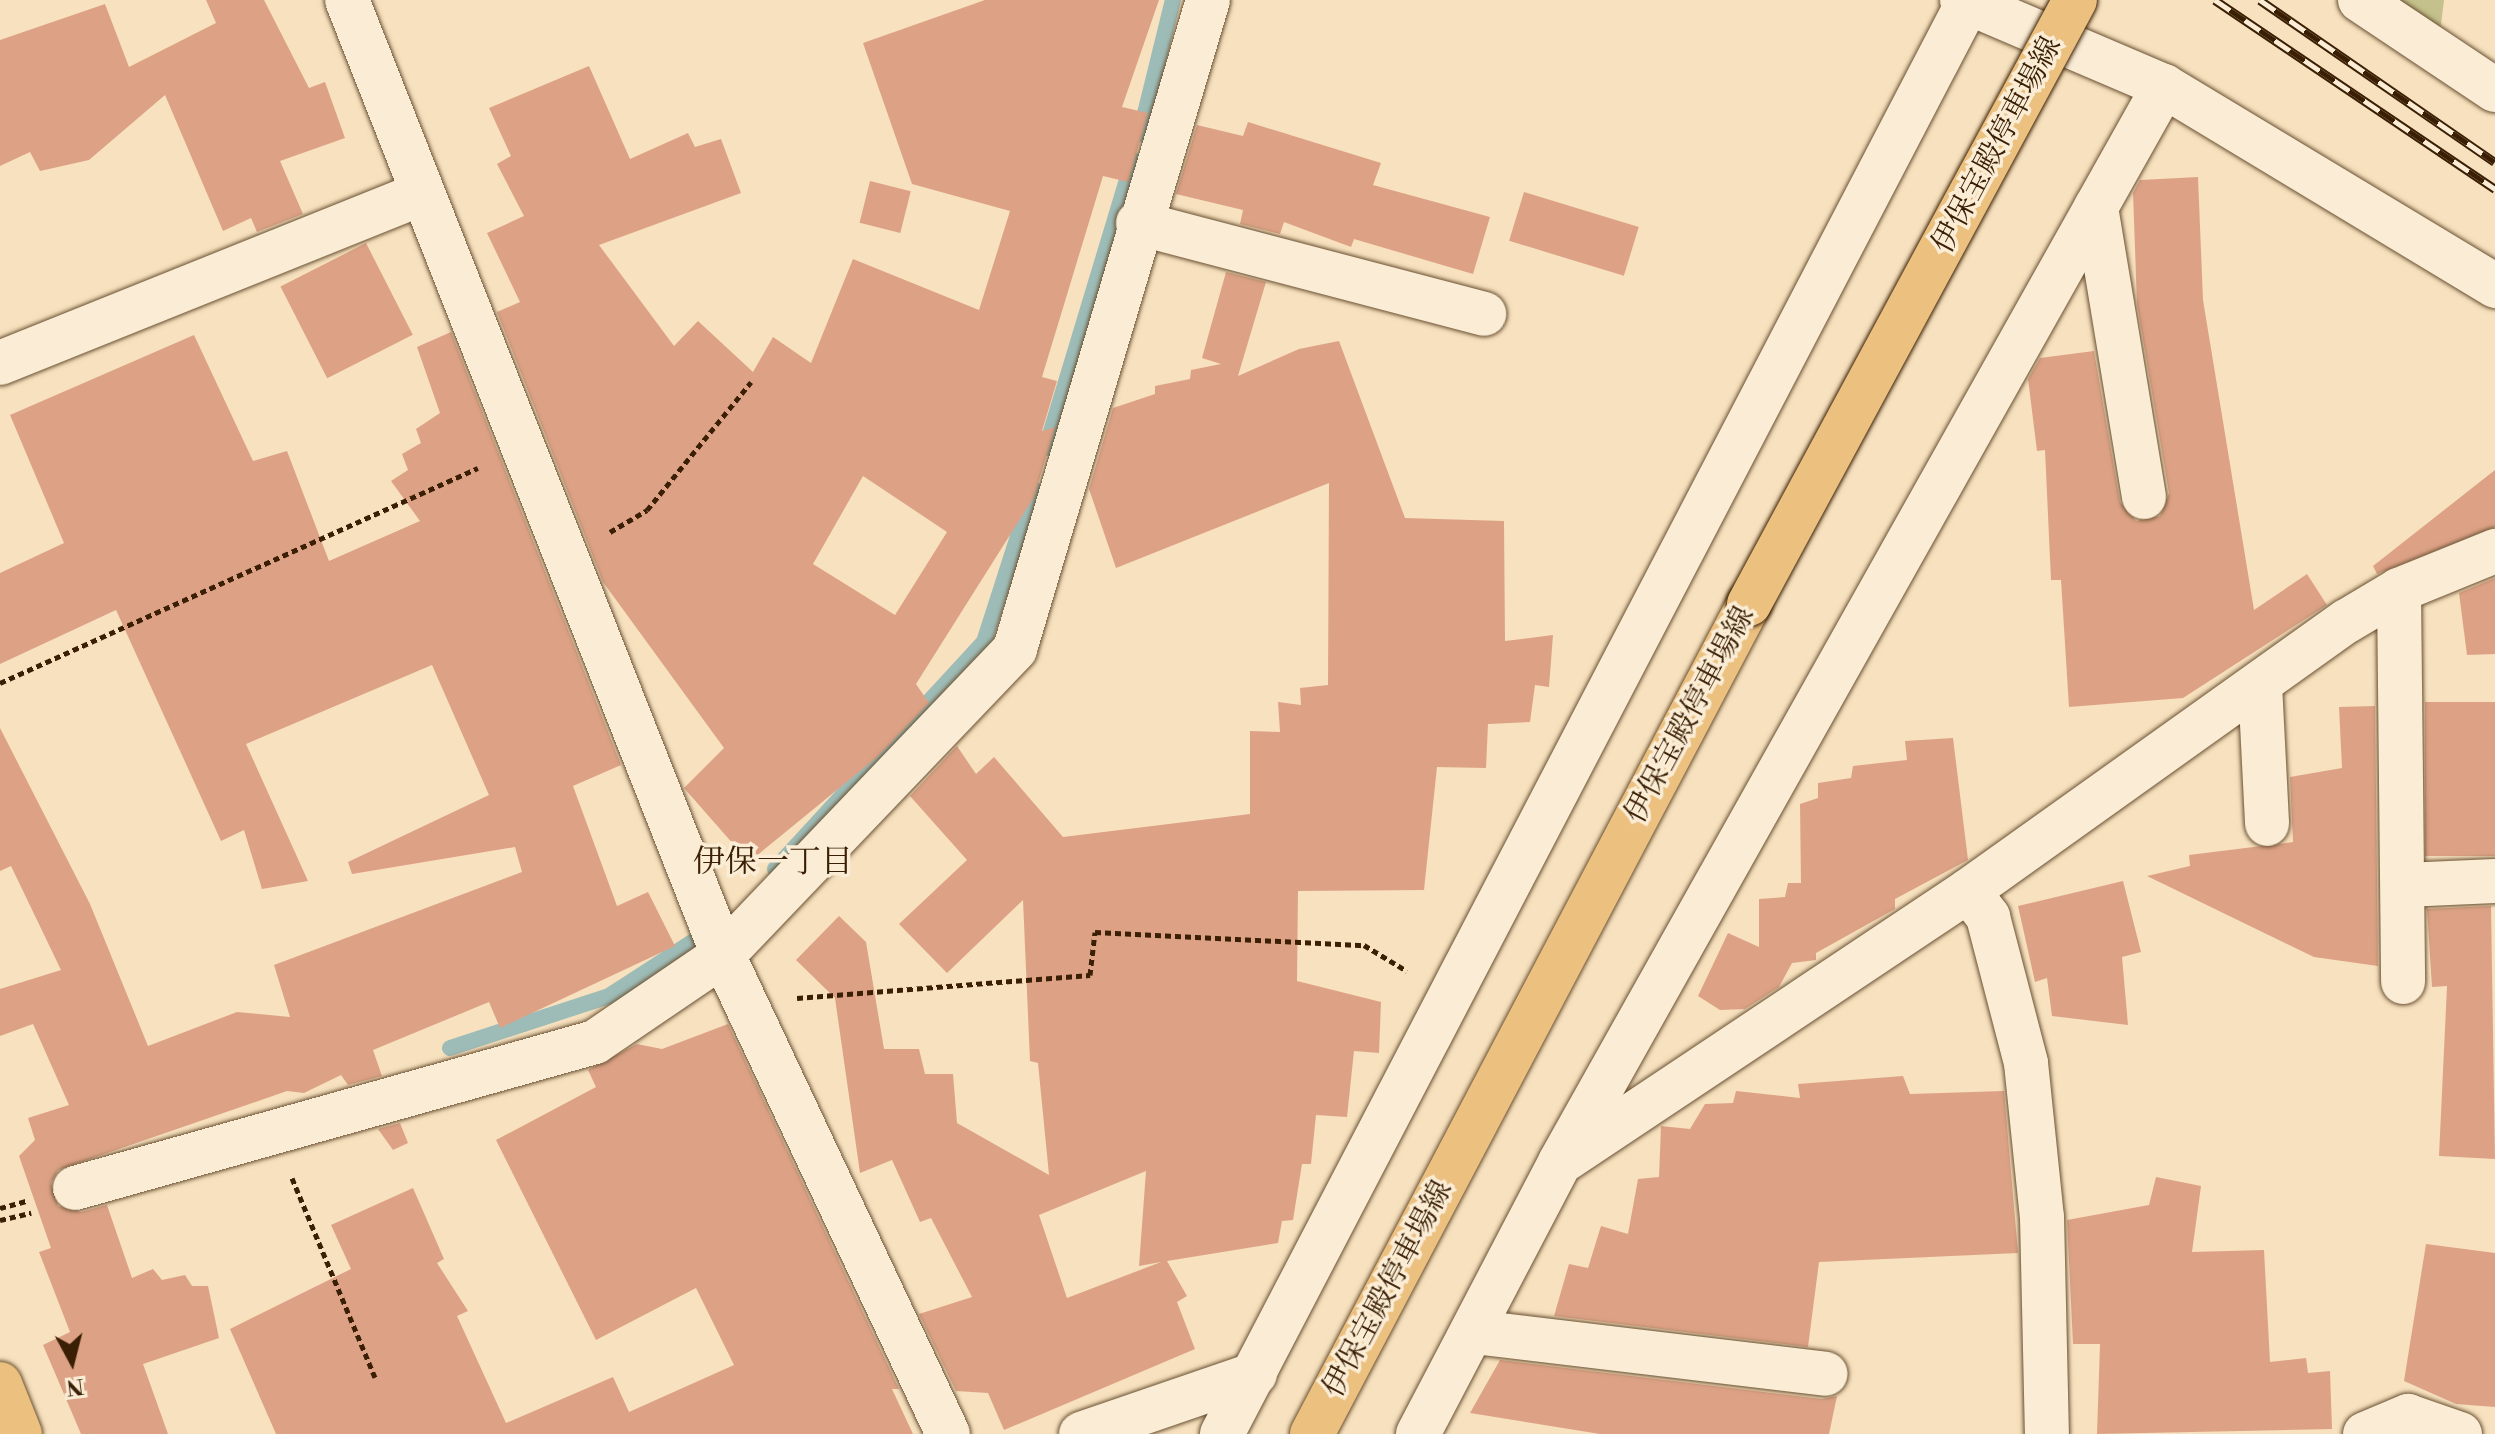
<!DOCTYPE html>
<html>
<head>
<meta charset="utf-8">
<style>
	body { margin:0 }
	#map { position:relative; width:2495px; height:1434px; overflow:hidden; background:#f7e1be; font-family:"Libre Bodoni","Noto Serif JP",serif }
	div>[style] { position:absolute }
	.green>* { inset:0; background:#c4c18c }
	.stream>* { height:16px; margin:-8px; padding:0 8px; transform-origin:8px; border-radius:8px; background:#9ebcb7 }
	.building>* { inset:0; background:#dda286; transform-origin:0 0 }
	.path>* { height:5px; margin-top:-2.5px; transform-origin:0; background:repeating-linear-gradient(90deg,#3a1f04 0 6px,transparent 0 10px) }
	.roads { filter:drop-shadow(0 0 2px #695032) drop-shadow(0 0 2px #695032) }
	.minor>* { height:44px; margin:-22px; padding:0 22px; transform-origin:22px; border-radius:22px; background:#faecd5 }
	.major>* { height:44px; margin:-22px; padding:0 22px; transform-origin:22px; border-radius:22px; background:#ecc07f }
	.rail>* { height:9px; margin-top:-4.5px; transform-origin:0; background:repeating-linear-gradient(90deg,#faecd5 0 18px,#3a1f04 0 36px); box-sizing:border-box; border-block:2px solid #3a1f04 }
	.bridges { filter:drop-shadow(0 0 2px #3a1f04) drop-shadow(0 0 2px #3a1f04) }
	.major-bridge>* { height:44px; margin:-22px; padding:0 22px; transform-origin:22px; border-radius:22px; background:#ecc07f }
	span { translate:-50% -50%; white-space:nowrap; text-align:center; line-height:1.15; -webkit-text-stroke:7px #faecd5; paint-order:stroke }
	.street-label { font-size:30px; color:#3a1f04 }
	.neighbourhood-label { font-size:32px; color:#3a1f04 }
	.north { position:absolute; left:32px; top:1322px; width:80px; height:80px; -webkit-text-stroke:6px #faecd5; paint-order:stroke; rotate:173deg; font-size:22px; font-weight:700; line-height:32px; text-align:center; color:#3a1f04 }
	.north::after { content:''; display:block; margin:auto; width:28px; height:36px; background:#3a1f04; clip-path:polygon(50% 0,100% 100%,50% 72%,0 100%) }
</style>
</head>
<body>
<div id="map">
	<div class="green">
		<div style="clip-path:polygon(2394px 0,2444px 0,2440px 32px)"></div>
	</div>
	<div class="stream">
		<div style="left:1140px;top:134px;width:138px;rotate:-76.2deg"></div>
		<div style="left:1046px;top:448px;width:301px;rotate:-73.2deg"></div>
		<div style="left:775px;top:869px;width:309px;rotate:-47.4deg"></div>
		<div style="left:984px;top:642px;width:161px;rotate:-72.2deg"></div>
		<div style="left:450px;top:1048px;width:167px;rotate:-18.1deg"></div>
		<div style="left:609px;top:996px;width:119px;rotate:-33deg"></div>
	</div>
	<div class="building">
		<div style="clip-path:polygon(206px 0,264px 0,309px 88px,325px 82px,345px 138px,280px 161px,303px 214px,257px 232px,251px 218px,223px 231px,165px 95px,89px 160px,40px 171px,30px 152px,0 166px,0 40px,105px 4px,129px 67px,216px 23px)"></div>
		<div style="clip-path:polygon(evenodd,985px 0,1159px 0,1122px 107px,1148px 113px,1128px 182px,1103px 176px,1042px 377px,1057px 381px,1042px 431px,1055px 427px,1034px 497px,916px 684px,929px 703px,876px 758px,749px 862px,684px 788px,724px 748px,603px 582px,497px 312px,520px 302px,487px 233px,524px 216px,497px 164px,511px 156px,489px 108px,589px 66px,630px 159px,688px 133px,695px 147px,721px 139px,741px 193px,599px 245px,674px 346px,698px 321px,753px 372px,773px 337px,811px 363px,853px 259px,979px 310px,1010px 211px,912px 184px,863px 43px,985px 0,863px 476px,947px 532px,895px 615px,813px 564px,863px 476px)"></div>
		<div style="clip-path:polygon(1248px 122px,1381px 163px,1373px 185px,1490px 217px,1473px 274px,1354px 239px,1351px 247px,1284px 222px,1280px 234px,1240px 224px,1243px 210px,1176px 194px,1197px 125px,1243px 136px)"></div>
		<div style="clip-path:polygon(2198px 177px,2203px 300px,2254px 610px,2307px 574px,2327px 605px,2183px 698px,2069px 707px,2061px 580px,2051px 580px,2045px 450px,2037px 451px,2028px 379px,2040px 358px,2094px 351px,2120px 502px,2136px 521px,2160px 516px,2169px 493px,2137px 304px,2133px 193px,2140px 180px)"></div>
		<div style="left:870px;top:181px;width:42px;height:43px;rotate:14deg"></div>
		<div style="left:1524px;top:192px;width:120px;height:51px;rotate:17deg"></div>
		<div style="left:366px;top:243px;width:103px;height:96px;rotate:63deg"></div>
		<div style="clip-path:polygon(evenodd,1226px 272px,1266px 282px,1238px 376px,1299px 349px,1339px 341px,1405px 518px,1504px 521px,1505px 641px,1553px 635px,1549px 687px,1535px 685px,1530px 722px,1488px 724px,1486px 768px,1437px 767px,1424px 890px,1298px 891px,1297px 981px,1381px 1002px,1379px 1053px,1354px 1051px,1347px 1117px,1316px 1115px,1311px 1164px,1302px 1164px,1293px 1220px,1282px 1221px,1278px 1243px,1167px 1261px,1187px 1296px,1177px 1302px,1195px 1349px,1004px 1430px,988px 1393px,956px 1391px,919px 1314px,972px 1297px,931px 1218px,920px 1222px,892px 1160px,860px 1173px,835px 998px,796px 960px,839px 916px,866px 942px,884px 1049px,919px 1049px,925px 1074px,953px 1074px,957px 1123px,1049px 1175px,1038px 1063px,1030px 1061px,1023px 900px,947px 973px,899px 924px,967px 860px,910px 796px,957px 746px,976px 774px,994px 757px,1063px 837px,1250px 814px,1250px 731px,1280px 732px,1278px 702px,1301px 705px,1300px 688px,1328px 685px,1329px 483px,1116px 568px,1089px 489px,1113px 408px,1155px 394px,1155px 386px,1190px 379px,1191px 370px,1221px 364px,1202px 358px,1226px 272px,1146px 1171px,1139px 1266px,1161px 1262px,1067px 1298px,1039px 1215px,1146px 1171px)"></div>
		<div style="clip-path:polygon(451px 332px,621px 765px,573px 786px,617px 906px,648px 892px,675px 946px,500px 1028px,489px 1002px,373px 1050px,382px 1076px,348px 1085px,341px 1075px,304px 1093px,287px 1091px,58px 1170px,51px 1183px,58px 1206px,81px 1212px,107px 1205px,132px 1278px,153px 1269px,162px 1280px,185px 1275px,192px 1286px,208px 1286px,219px 1338px,143px 1364px,168px 1434px,81px 1434px,43px 1345px,70px 1332px,39px 1252px,51px 1248px,19px 1156px,35px 1140px,28px 1118px,69px 1105px,33px 1024px,0 1036px,0 989px,61px 970px,11px 866px,0 871px,0 728px,90px 904px,148px 1046px,237px 1012px,290px 1017px,274px 965px,522px 872px,515px 847px,352px 874px,348px 862px,489px 795px,432px 665px,246px 744px,308px 881px,262px 889px,244px 830px,221px 841px,116px 610px,0 664px,0 573px,64px 543px,10px 415px,194px 335px,253px 461px,287px 451px,329px 561px,420px 521px,391px 481px,408px 470px,402px 454px,421px 443px,416px 429px,440px 413px,417px 347px)"></div>
		<div style="clip-path:polygon(2495px 470px,2495px 527px,2377px 574px,2373px 566px)"></div>
		<div style="clip-path:polygon(2495px 578px,2495px 654px,2467px 655px,2459px 593px)"></div>
		<div style="left:2495px;top:702px;width:154px;height:70px;rotate:90deg"></div>
		<div style="clip-path:polygon(2375px 706px,2378px 966px,2314px 957px,2147px 876px,2190px 866px,2189px 855px,2293px 842px,2290px 777px,2342px 768px,2339px 707px)"></div>
		<div style="clip-path:polygon(1953px 738px,1968px 860px,1895px 899px,1895px 909px,1816px 953px,1816px 960px,1792px 963px,1779px 987px,1745px 1009px,1720px 1010px,1698px 996px,1728px 933px,1759px 947px,1759px 899px,1785px 897px,1788px 883px,1801px 883px,1800px 804px,1818px 798px,1818px 783px,1851px 778px,1853px 766px,1907px 760px,1905px 741px)"></div>
		<div style="clip-path:polygon(2123px 881px,2141px 952px,2122px 957px,2128px 1025px,2052px 1016px,2047px 978px,2035px 982px,2018px 906px)"></div>
		<div style="clip-path:polygon(2491px 906px,2495px 1159px,2439px 1156px,2447px 986px,2432px 987px,2427px 909px)"></div>
		<div style="clip-path:polygon(728px 1024px,899px 1389px,892px 1389px,913px 1434px,276px 1434px,230px 1329px,351px 1269px,331px 1225px,413px 1188px,444px 1259px,437px 1263px,468px 1311px,457px 1316px,506px 1423px,613px 1377px,629px 1412px,734px 1365px,696px 1288px,596px 1340px,496px 1140px,596px 1087px,588px 1070px,637px 1044px,662px 1049px)"></div>
		<div style="clip-path:polygon(1903px 1076px,1910px 1094px,2004px 1091px,2018px 1253px,1819px 1262px,1808px 1347px,1554px 1316px,1569px 1264px,1588px 1268px,1601px 1226px,1628px 1234px,1638px 1179px,1659px 1177px,1661px 1126px,1690px 1129px,1705px 1104px,1733px 1103px,1736px 1091px,1800px 1098px,1798px 1084px)"></div>
		<div style="clip-path:polygon(400px 1123px,408px 1143px,393px 1150px,378px 1129px)"></div>
		<div style="clip-path:polygon(2156px 1177px,2201px 1186px,2192px 1252px,2264px 1250px,2270px 1362px,2306px 1358px,2308px 1373px,2330px 1371px,2332px 1429px,2097px 1434px,2100px 1344px,2073px 1344px,2067px 1220px,2149px 1205px)"></div>
		<div style="clip-path:polygon(2426px 1244px,2495px 1253px,2495px 1407px,2456px 1404px,2404px 1381px)"></div>
		<div style="clip-path:polygon(1500px 1360px,1822px 1399px,1837px 1396px,1829px 1434px,1600px 1434px,1470px 1413px)"></div>
	</div>
	<div class="path">
		<div style="left:610px;top:532px;width:43px;rotate:-30.7deg"></div>
		<div style="left:647px;top:510px;width:165px;rotate:-50.9deg"></div>
		<div style="left:0;top:683px;width:524px;rotate:-24.22deg"></div>
		<div style="left:797px;top:998px;width:294px;rotate:-4.5deg"></div>
		<div style="left:1090px;top:975px;width:43px;rotate:-83.4deg"></div>
		<div style="left:1095px;top:932px;width:269px;rotate:2.8deg"></div>
		<div style="left:1364px;top:945px;width:50px;rotate:31.2deg"></div>
		<div style="left:292px;top:1178px;width:216px;rotate:67.4deg"></div>
		<div style="left:0;top:1208px;width:27px;rotate:-15deg"></div>
		<div style="left:0;top:1220px;width:32px;rotate:-13deg"></div>
	</div>
	<div class="roads">
		<div class="minor">
			<div style="left:347px;top:0;width:1026px;rotate:68.51deg"></div>
			<div style="left:723px;top:955px;width:529px;rotate:64.84deg"></div>
			<div style="left:1962px;top:0;width:220px;rotate:23.1deg"></div>
			<div style="left:2164px;top:86px;width:387px;rotate:31.1deg"></div>
			<div style="left:2360px;top:0;width:162px;rotate:33.7deg"></div>
			<div style="left:2096px;top:207px;width:294px;rotate:80.6deg"></div>
			<div style="left:1138px;top:223px;width:358px;rotate:14.7deg"></div>
			<div style="left:0;top:363px;width:455px;rotate:-21.9deg"></div>
			<div style="left:2399px;top:590px;width:392px;rotate:89.4deg"></div>
			<div style="left:2260px;top:684px;width:140px;rotate:87.1deg"></div>
			<div style="left:2404px;top:885px;width:91px;rotate:-2.5deg"></div>
			<div style="left:1968px;top:891px;width:33px;rotate:52deg"></div>
			<div style="left:1988px;top:917px;width:151px;rotate:75.4deg"></div>
			<div style="left:2026px;top:1063px;width:155px;rotate:84.1deg"></div>
			<div style="left:2042px;top:1217px;width:217px;rotate:88.7deg"></div>
			<div style="left:1566px;top:1159px;width:483px;rotate:-33.7deg"></div>
			<div style="left:1968px;top:891px;width:465px;rotate:-35.5deg"></div>
			<div style="left:2347px;top:621px;width:61px;rotate:-30.8deg"></div>
			<div style="left:2399px;top:590px;width:104px;rotate:-22.1deg"></div>
			<div style="left:75px;top:1188px;width:540px;rotate:-15.68deg"></div>
			<div style="left:595px;top:1042px;width:155px;rotate:-34.2deg"></div>
			<div style="left:723px;top:955px;width:423px;rotate:-46.3deg"></div>
			<div style="left:1015px;top:649px;width:677px;rotate:-73.44deg"></div>
			<div style="left:1475px;top:1332px;width:353px;rotate:6.8deg"></div>
			<div style="left:1081px;top:1434px;width:184px;rotate:-19deg"></div>
			<div style="left:1222px;top:1434px;width:1615px;rotate:-62.48deg"></div>
			<div style="left:1418px;top:1434px;width:307px;rotate:-62.4deg"></div>
			<div style="left:1560px;top:1162px;width:1234px;rotate:-60.69deg"></div>
			<div style="left:2365px;top:1434px;width:47px;rotate:-22.7deg"></div>
			<div style="left:2408px;top:1416px;width:55px;rotate:19.1deg"></div>
		</div>
		<div class="major">
			<div style="left:0;top:1384px;width:54px;rotate:68.2deg"></div>
			<div style="left:1312px;top:1434px;width:938px;rotate:-62.23deg"></div>
		</div>
	</div>
	<div class="rail">
		<div style="left:2215px;top:0;width:338px;rotate:34deg"></div>
		<div style="left:2260px;top:0;width:285px;rotate:34.6deg"></div>
	</div>
	<div class="bridges">
		<div class="major-bridge">
			<div style="left:1749px;top:604px;width:686px;rotate:-61.64deg"></div>
		</div>
	</div>
	<div class="street-label">
		<span style="left:1997px;top:145px;rotate:-62deg">伊保宝殿停車場線</span>
		<span style="left:1690px;top:715px;rotate:-62deg">伊保宝殿停車場線</span>
		<span style="left:1388px;top:1289px;rotate:-62deg">伊保宝殿停車場線</span>
	</div>
	<div class="neighbourhood-label">
		<span style="left:773px;top:862px">伊保一丁目</span>
	</div>
	<div class="north">N</div>
</div>
</body>
</html>
